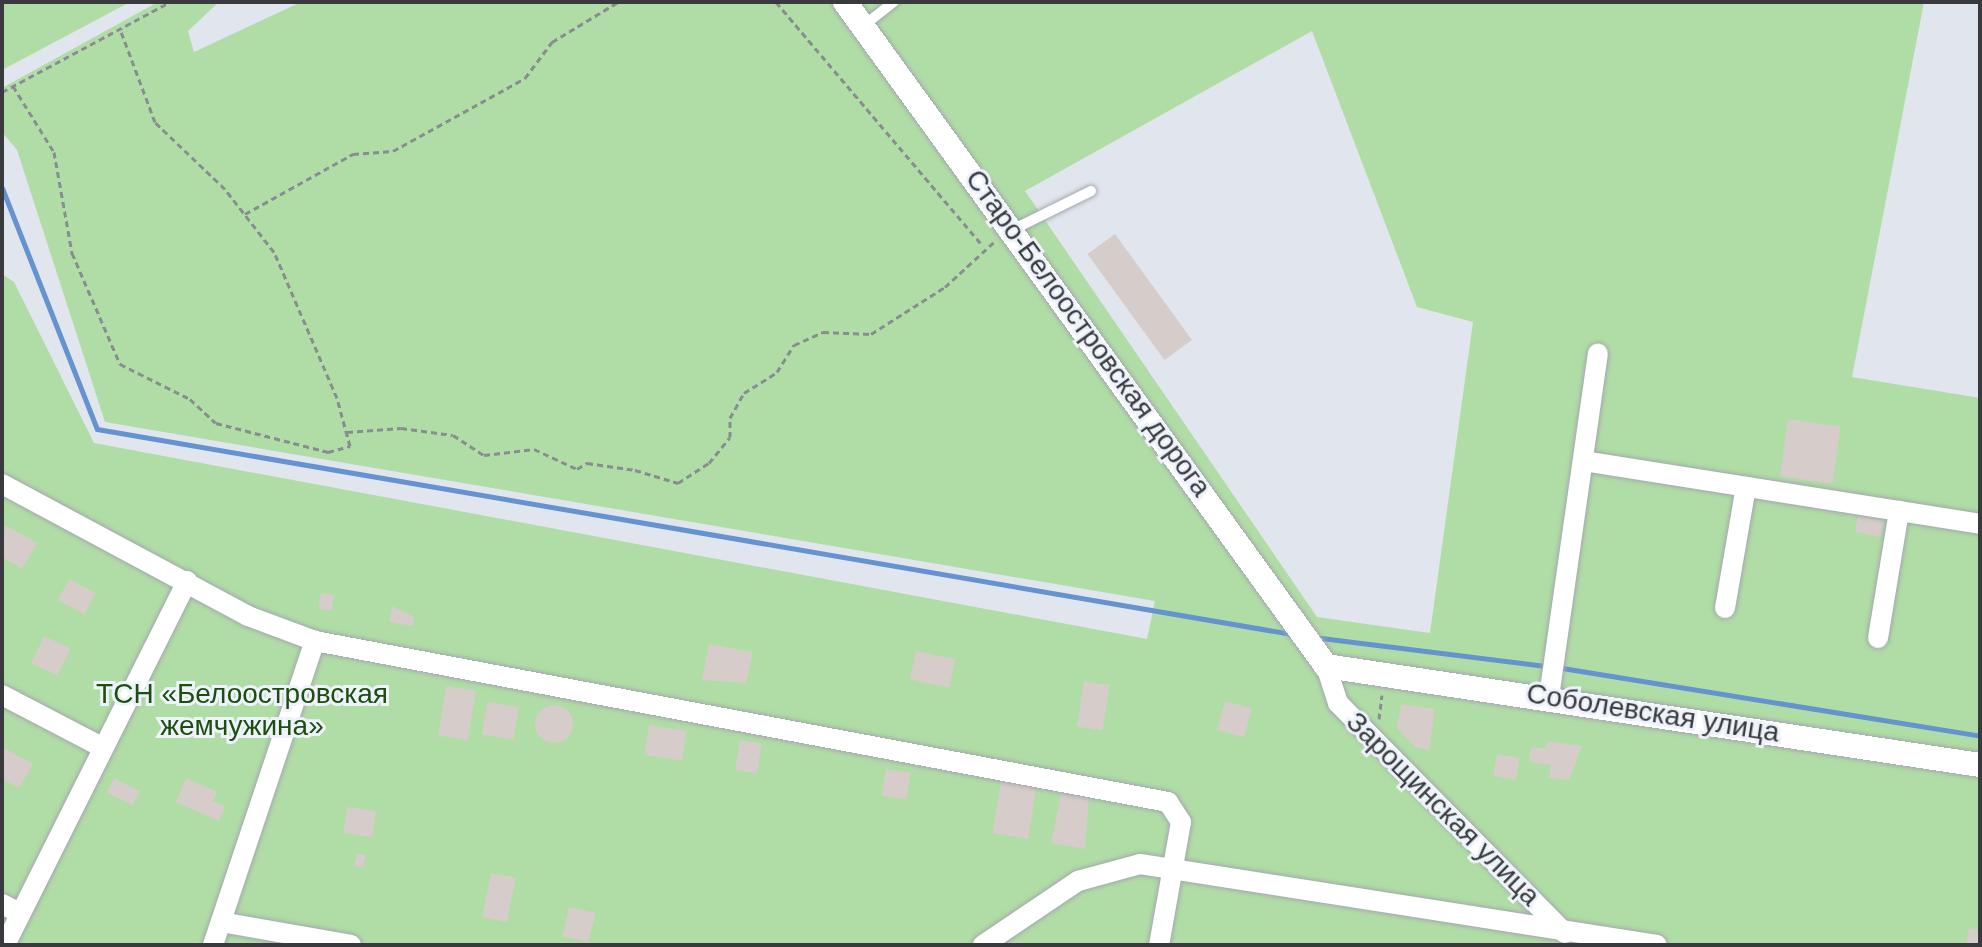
<!DOCTYPE html>
<html>
<head>
<meta charset="utf-8">
<style>
	body { margin:0 }
	#map { position:relative; width:1982px; height:947px; overflow:hidden; background:#e1e5ed; font-family:Helvetica,sans-serif }
	div>[style] { position:absolute }
	.green>* { inset:0; background:#b0dda5 }
	.stream>* { height:5px; margin:-2.5px; padding:0 2.5px; transform-origin:2.5px; border-radius:2.5px; background:#6493cf }
	.building>* { inset:0; background:#d6ccc9; transform-origin:0 0 }
	.round { border-radius:50% }
	.path>* { height:3px; margin-top:-1.5px; transform-origin:0; background:repeating-linear-gradient(90deg,#898c91 0 6px,transparent 0 10px) }
	.roads { filter:drop-shadow(0 0 2px #a4a8af) drop-shadow(0 0 2px #a4a8af) }
	.service>* { height:10px; margin:-5px; padding:0 5px; transform-origin:5px; border-radius:5px; background:#fff }
	.minor>* { height:20px; margin:-10px; padding:0 10px; transform-origin:10px; border-radius:10px; background:#fff }
	.tertiary>* { height:24px; margin:-12px; padding:0 12px; transform-origin:12px; border-radius:12px; background:#fff }
	span { translate:-50% -50%; white-space:nowrap; text-align:center; line-height:1.15; -webkit-text-stroke:6px #eef2fa; paint-order:stroke }
	.street-label { font-size:28px; color:#383a3d }
	.park-label { font-size:28px; color:#1d4e0e }
	.frame { position:absolute; inset:0; border:4px solid #383a3d; pointer-events:none }
</style>
</head>
<body>
<div id="map">
	<div class="green">
		<div style="clip-path:polygon(2px 2px,130px 2px,2px 70px)"></div>
		<div style="clip-path:polygon(evenodd,158px 2px,219px 2px,188px 31px,194px 52px,301px 2px,1924px 2px,1852px 377px,1980px 398px,1980px 945px,2px 945px,2px 274px,14px 282px,94px 443px,1147px 639px,1155px 601px,105px 422px,17px 150px,2px 132px,2px 88px,158px 2px,1312px 31px,1417px 307px,1473px 322px,1430px 633px,1317px 617px,1025px 191px,1312px 31px)"></div>
	</div>
	<div class="stream">
		<div style="left:2px;top:188px;width:259px;rotate:68.5deg"></div>
		<div style="left:97px;top:429px;width:1211px;rotate:9.74deg"></div>
		<div style="left:1321px;top:638px;width:228px;rotate:7.1deg"></div>
		<div style="left:1562px;top:668px;width:423px;rotate:9.2deg"></div>
	</div>
	<div class="building">
		<div style="left:1115px;top:234px;width:131px;height:34px;rotate:54deg"></div>
		<div style="left:1788px;top:419px;width:53px;height:58px;rotate:8deg"></div>
		<div style="left:1858px;top:516px;width:26px;height:16px;rotate:11deg"></div>
		<div style="clip-path:polygon(5px 525px,37px 543px,22px 569px,2px 557px)"></div>
		<div style="left:69px;top:579px;width:30px;height:24px;rotate:28deg"></div>
		<div style="left:321px;top:593px;width:13px;height:16px;rotate:9deg"></div>
		<div style="clip-path:polygon(392px 606px,414px 617px,413px 626px,389px 622px)"></div>
		<div style="left:44px;top:636px;width:29px;height:30px;rotate:25deg"></div>
		<div style="clip-path:polygon(709px 644px,753px 652px,746px 683px,702px 680px)"></div>
		<div style="left:916px;top:651px;width:40px;height:29px;rotate:12deg"></div>
		<div style="left:1084px;top:681px;width:26px;height:46px;rotate:9deg"></div>
		<div style="left:446px;top:686px;width:30px;height:50px;rotate:9deg"></div>
		<div style="left:1225px;top:701px;width:28px;height:30px;rotate:15deg"></div>
		<div style="left:487px;top:702px;width:32px;height:33px;rotate:9deg"></div>
		<div style="clip-path:polygon(1401px 704px,1435px 709px,1429px 750px,1415px 747px,1397px 728px)"></div>
		<div class="round" style="left:535px;top:705px;width:38px;height:38px"></div>
		<div style="left:649px;top:725px;width:38px;height:30px;rotate:9deg"></div>
		<div style="left:740px;top:740px;width:22px;height:30px;rotate:10deg"></div>
		<div style="clip-path:polygon(1549px 741px,1582px 746px,1569px 780px,1549px 778px,1551px 765px,1529px 762px,1531px 747px,1544px 749px)"></div>
		<div style="clip-path:polygon(2px 747px,33px 764px,19px 788px,2px 779px)"></div>
		<div style="left:1497px;top:754px;width:23px;height:22px;rotate:10deg"></div>
		<div style="left:886px;top:769px;width:25px;height:27px;rotate:9deg"></div>
		<div style="left:114px;top:778px;width:29px;height:16px;rotate:27deg"></div>
		<div style="clip-path:polygon(186px 778px,217px 792px,213px 801px,225px 806px,219px 821px,176px 802px)"></div>
		<div style="left:1001px;top:780px;width:36px;height:54px;rotate:9deg"></div>
		<div style="clip-path:polygon(1062px 790px,1089px 796px,1085px 849px,1051px 843px)"></div>
		<div style="left:347px;top:807px;width:29px;height:26px;rotate:8deg"></div>
		<div style="left:357px;top:853px;width:9px;height:13px;rotate:13deg"></div>
		<div style="left:491px;top:873px;width:25px;height:45px;rotate:11deg"></div>
		<div style="left:569px;top:907px;width:27px;height:30px;rotate:13deg"></div>
		<div style="clip-path:polygon(1969px 928px,1980px 930px,1980px 945px,1966px 945px)"></div>
	</div>
	<div class="path">
		<div style="left:776px;top:2px;width:320px;rotate:49.7deg"></div>
		<div style="left:13px;top:86px;width:78px;rotate:58.2deg"></div>
		<div style="left:54px;top:152px;width:103px;rotate:79.9deg"></div>
		<div style="left:72px;top:253px;width:121px;rotate:66.6deg"></div>
		<div style="left:120px;top:364px;width:78px;rotate:26.6deg"></div>
		<div style="left:190px;top:399px;width:35px;rotate:43deg"></div>
		<div style="left:216px;top:423px;width:116px;rotate:14.5deg"></div>
		<div style="left:328px;top:452px;width:23px;rotate:-15deg"></div>
		<div style="left:350px;top:446px;width:50px;rotate:-105.2deg"></div>
		<div style="left:337px;top:398px;width:159px;rotate:-113.3deg"></div>
		<div style="left:274px;top:252px;width:80px;rotate:-127.9deg"></div>
		<div style="left:225px;top:189px;width:97px;rotate:-136.3deg"></div>
		<div style="left:155px;top:122px;width:99px;rotate:-110.6deg"></div>
		<div style="left:2px;top:92px;width:191px;rotate:-28.2deg"></div>
		<div style="left:245px;top:214px;width:124px;rotate:-29.1deg"></div>
		<div style="left:353px;top:154px;width:40px;rotate:-4.3deg"></div>
		<div style="left:393px;top:151px;width:151px;rotate:-28.9deg"></div>
		<div style="left:525px;top:78px;width:45px;rotate:-53.1deg"></div>
		<div style="left:552px;top:42px;width:77px;rotate:-31.2deg"></div>
		<div style="left:347px;top:432px;width:54px;rotate:-4.2deg"></div>
		<div style="left:401px;top:428px;width:52px;rotate:7.7deg"></div>
		<div style="left:453px;top:435px;width:37px;rotate:33deg"></div>
		<div style="left:484px;top:455px;width:50px;rotate:-6.8deg"></div>
		<div style="left:534px;top:449px;width:47px;rotate:24.9deg"></div>
		<div style="left:577px;top:469px;width:12px;rotate:-31deg"></div>
		<div style="left:587px;top:463px;width:49px;rotate:8.3deg"></div>
		<div style="left:635px;top:470px;width:45px;rotate:16.8deg"></div>
		<div style="left:678px;top:483px;width:37px;rotate:-33deg"></div>
		<div style="left:709px;top:463px;width:33px;rotate:-51deg"></div>
		<div style="left:730px;top:437px;width:19px;rotate:-90deg"></div>
		<div style="left:730px;top:418px;width:29px;rotate:-61deg"></div>
		<div style="left:744px;top:393px;width:39px;rotate:-32deg"></div>
		<div style="left:777px;top:372px;width:32px;rotate:-58deg"></div>
		<div style="left:794px;top:345px;width:32px;rotate:-24deg"></div>
		<div style="left:823px;top:332px;width:48px;rotate:2.4deg"></div>
		<div style="left:871px;top:334px;width:88px;rotate:-32.4deg"></div>
		<div style="left:945px;top:287px;width:67px;rotate:-42.6deg"></div>
		<div style="left:1379px;top:719px;width:24px;rotate:-83deg"></div>
	</div>
	<div class="roads">
		<div class="service">
			<div style="left:863px;top:26px;width:39px;rotate:-38deg"></div>
			<div style="left:1014px;top:229px;width:86px;rotate:-26.3deg"></div>
		</div>
		<div class="minor">
			<div style="left:1583px;top:461px;width:402px;rotate:9deg"></div>
			<div style="left:2px;top:484px;width:279px;rotate:28.2deg"></div>
			<div style="left:248px;top:616px;width:72px;rotate:20.5deg"></div>
			<div style="left:315px;top:641px;width:868px;rotate:10.69deg"></div>
			<div style="left:1168px;top:802px;width:24px;rotate:57deg"></div>
			<div style="left:1181px;top:822px;width:125px;rotate:100.1deg"></div>
			<div style="left:1725px;top:608px;width:123px;rotate:-80.2deg"></div>
			<div style="left:1878px;top:638px;width:129px;rotate:-80.6deg"></div>
			<div style="left:1326px;top:666px;width:39px;rotate:72deg"></div>
			<div style="left:1338px;top:703px;width:323px;rotate:45.4deg"></div>
			<div style="left:2px;top:695px;width:113px;rotate:27.5deg"></div>
			<div style="left:1549px;top:697px;width:347px;rotate:-81.9deg"></div>
			<div style="left:2px;top:904px;width:20px;rotate:27deg"></div>
			<div style="left:221px;top:922px;width:132px;rotate:10deg"></div>
			<div style="left:5px;top:945px;width:407px;rotate:-63.4deg"></div>
			<div style="left:213px;top:945px;width:321px;rotate:-71.5deg"></div>
			<div style="left:983px;top:945px;width:115px;rotate:-34deg"></div>
			<div style="left:1078px;top:881px;width:64px;rotate:-15.3deg"></div>
			<div style="left:1140px;top:864px;width:523px;rotate:8.9deg"></div>
		</div>
		<div class="tertiary">
			<div style="left:845px;top:2px;width:820px;rotate:54.08deg"></div>
			<div style="left:1326px;top:666px;width:661px;rotate:8.61deg"></div>
		</div>
	</div>
	<div class="street-label">
		<span style="left:1088px;top:333px;rotate:54deg">Старо-Белоостровская дорога</span>
		<span style="left:1653px;top:713px;rotate:9deg">Соболевская улица</span>
		<span style="left:1443px;top:809px;rotate:45deg">Зарощинская улица</span>
	</div>
	<div class="park-label">
		<span style="left:242px;top:710px">ТСН «Белоостровская<br>жемчужина»</span>
	</div>
	<div class="frame"></div>
</div>
</body>
</html>
